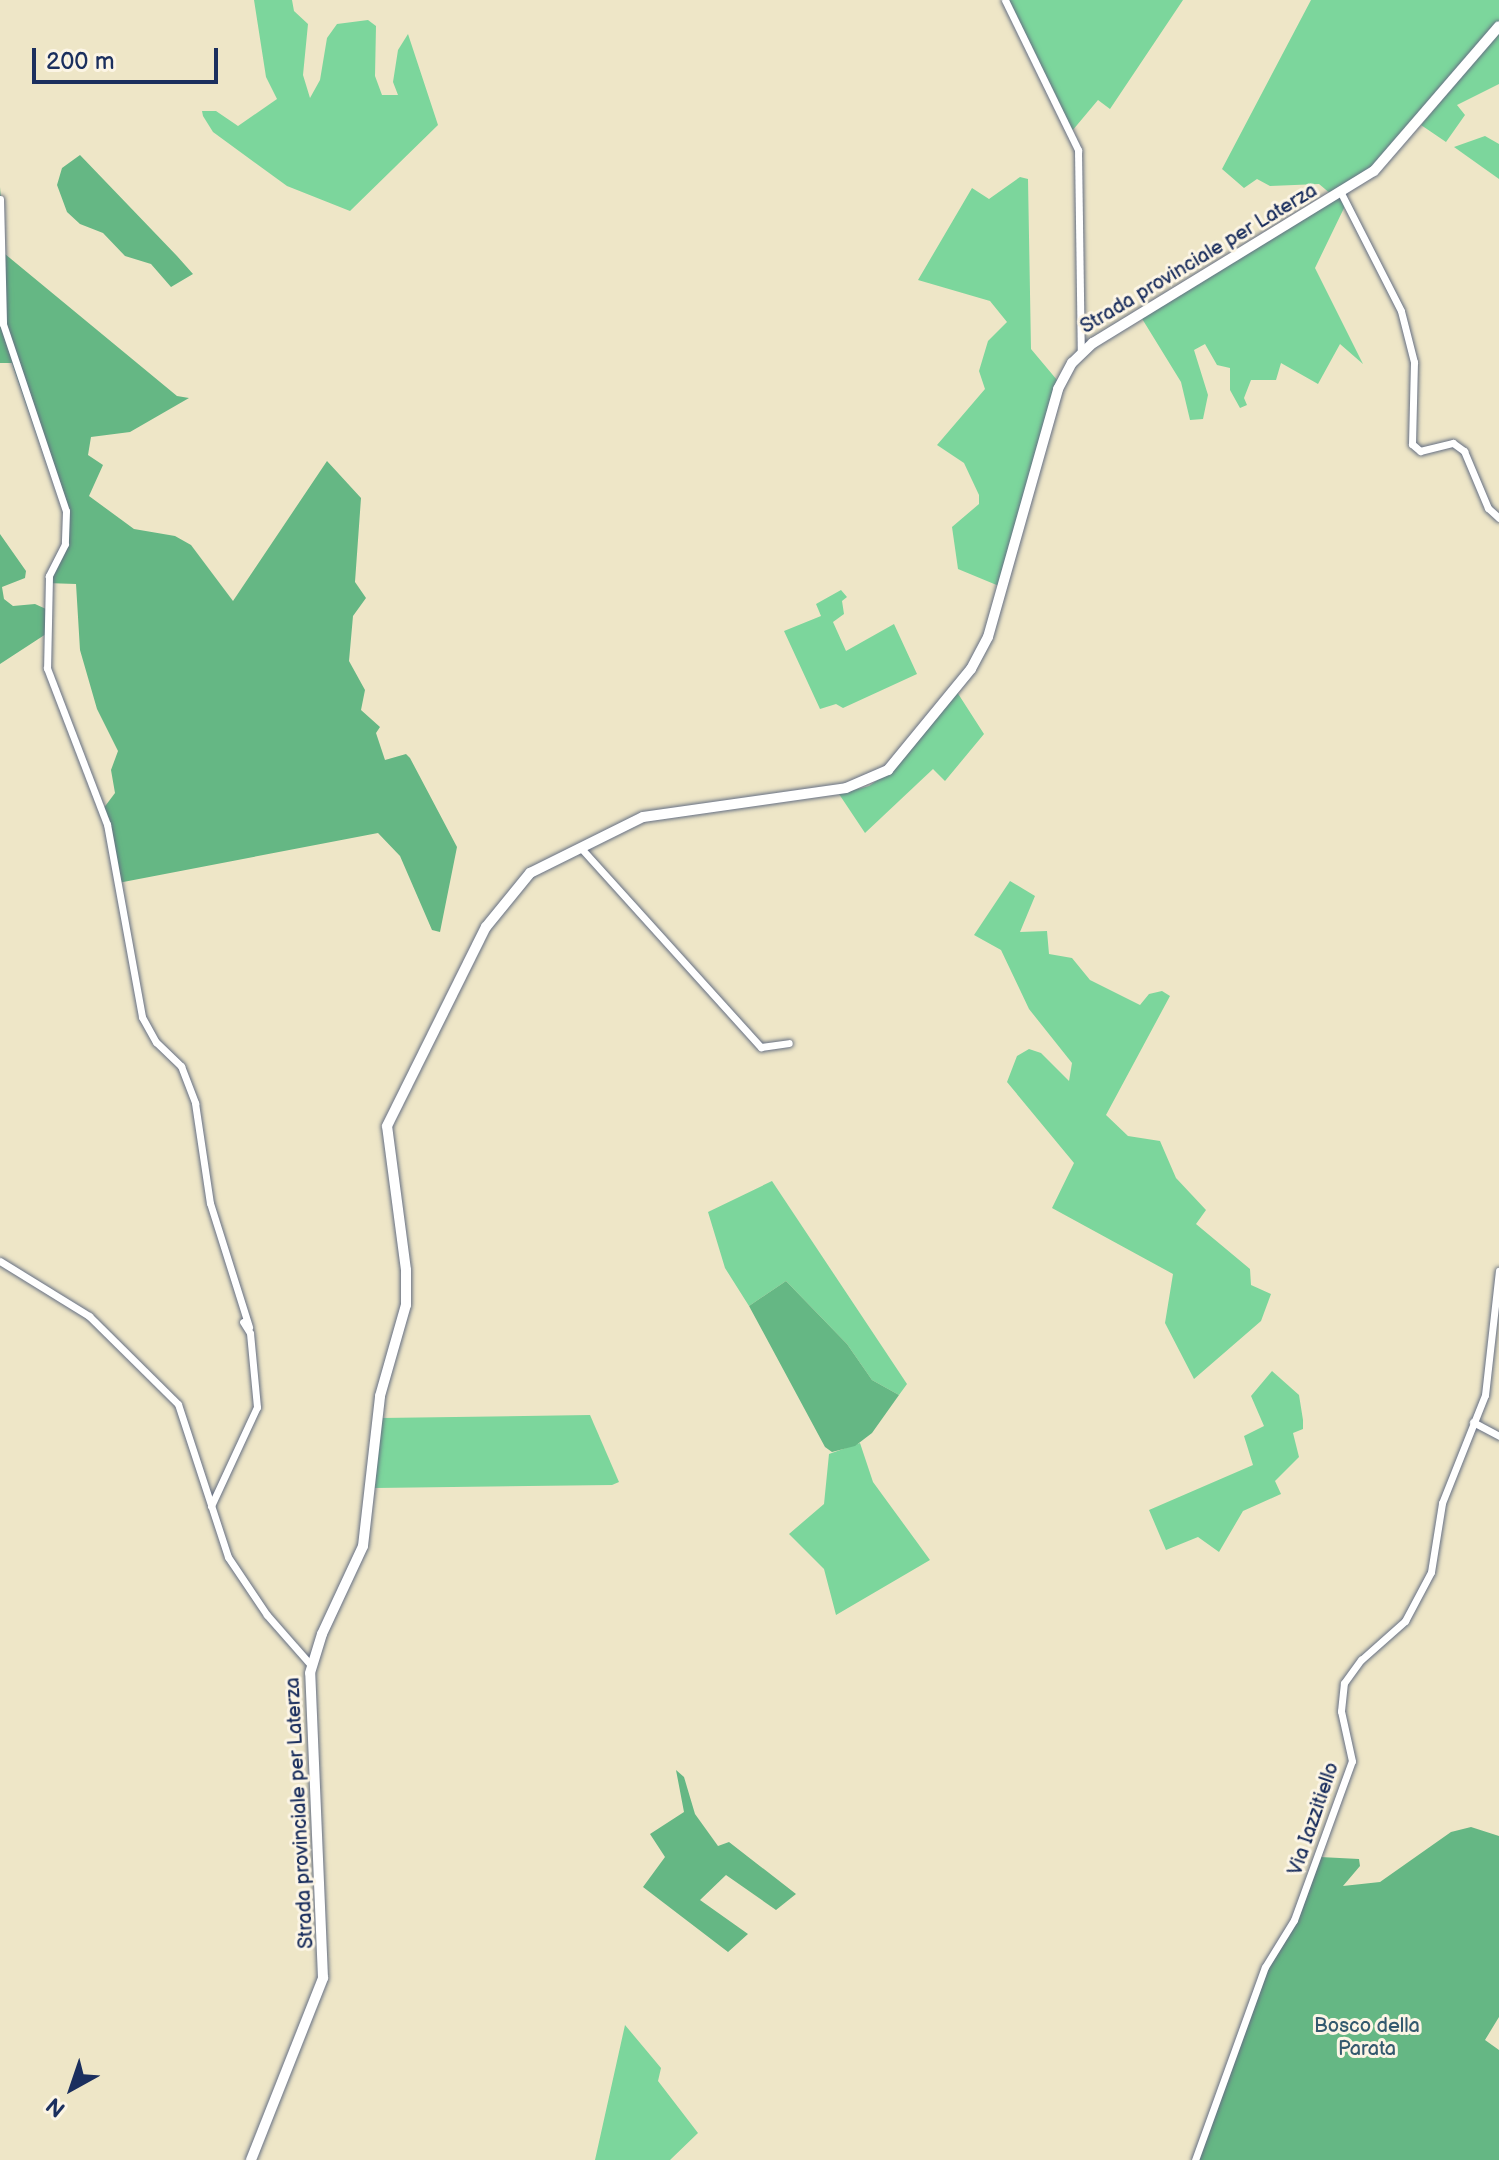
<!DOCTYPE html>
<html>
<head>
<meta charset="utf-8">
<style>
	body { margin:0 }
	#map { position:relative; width:1499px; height:2160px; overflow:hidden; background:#eee6c7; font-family:"Balsamiq Sans",sans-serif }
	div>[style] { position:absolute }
	.green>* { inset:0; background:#7cd69c }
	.forest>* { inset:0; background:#65b784 }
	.roads { filter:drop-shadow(0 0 2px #656f83) drop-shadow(0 0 2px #656f83) }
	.street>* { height:7px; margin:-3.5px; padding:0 3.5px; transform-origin:3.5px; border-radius:3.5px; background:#fff }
	.secondary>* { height:10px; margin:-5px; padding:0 5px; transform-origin:5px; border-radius:5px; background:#fff }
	span { translate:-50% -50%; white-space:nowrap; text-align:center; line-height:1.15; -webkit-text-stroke:6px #fcf5e5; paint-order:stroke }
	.street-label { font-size:20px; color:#1b2f5e }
	.park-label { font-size:20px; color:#33596e }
	.north { position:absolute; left:32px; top:2048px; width:80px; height:80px; -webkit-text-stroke:6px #fcf5e5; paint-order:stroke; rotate:220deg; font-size:22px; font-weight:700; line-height:32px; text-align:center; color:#1b2f5e }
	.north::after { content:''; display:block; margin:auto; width:28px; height:36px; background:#1b2f5e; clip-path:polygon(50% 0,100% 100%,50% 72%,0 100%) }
	.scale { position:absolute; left:32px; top:48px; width:186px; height:36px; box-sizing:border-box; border:4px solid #1b2f5e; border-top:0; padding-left:10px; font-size:24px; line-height:28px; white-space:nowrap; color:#1b2f5e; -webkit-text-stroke:6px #fcf5e5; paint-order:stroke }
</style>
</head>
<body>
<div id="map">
	<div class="green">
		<div style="clip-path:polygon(254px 0,292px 0,294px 11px,308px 24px,303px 75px,310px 98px,320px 80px,327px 38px,337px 24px,368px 20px,376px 26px,375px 76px,382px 95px,398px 95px,393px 82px,398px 50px,408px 34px,438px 125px,350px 211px,287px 186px,213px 132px,203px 116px,202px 111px,216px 111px,238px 126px,277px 99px,266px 77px)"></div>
		<div style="clip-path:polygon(1007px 0,1183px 0,1110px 109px,1098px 100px,1072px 131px)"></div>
		<div style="clip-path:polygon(1311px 0,1499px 0,1499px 22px,1381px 162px,1331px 194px,1319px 184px,1270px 186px,1257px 179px,1244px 188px,1222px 169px)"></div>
		<div style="clip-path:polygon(1499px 31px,1499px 84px,1457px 105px,1465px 115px,1446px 142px,1421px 125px)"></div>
		<div style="clip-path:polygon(1485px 136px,1499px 144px,1499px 179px,1454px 147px)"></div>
		<div style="clip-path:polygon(1020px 177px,1028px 179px,1031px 349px,1057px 380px,999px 586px,958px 569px,952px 527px,979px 504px,979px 495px,964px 463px,937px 445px,985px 389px,979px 371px,988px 341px,1007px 322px,990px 301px,918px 280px,972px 188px,989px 199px)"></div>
		<div style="clip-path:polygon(1340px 197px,1345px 206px,1315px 268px,1363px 364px,1340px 344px,1318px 384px,1281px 363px,1276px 380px,1251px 380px,1244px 398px,1247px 405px,1240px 408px,1230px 390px,1230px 368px,1217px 365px,1205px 344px,1194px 350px,1208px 395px,1203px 419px,1190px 420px,1181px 382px,1141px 317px)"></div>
		<div style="clip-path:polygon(841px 590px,847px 597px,842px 601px,844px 614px,833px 622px,846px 651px,894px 624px,917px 674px,843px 708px,836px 704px,820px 709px,784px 631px,821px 616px,816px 604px)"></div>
		<div style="clip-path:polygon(957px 692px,984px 734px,945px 781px,933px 769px,865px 833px,839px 794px,869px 786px,895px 768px)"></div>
		<div style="clip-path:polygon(1010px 881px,1035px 896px,1020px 932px,1047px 931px,1049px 954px,1072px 958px,1090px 980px,1140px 1005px,1149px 994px,1162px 991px,1170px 996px,1106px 1115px,1128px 1136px,1160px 1141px,1176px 1178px,1206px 1210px,1196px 1224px,1250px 1269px,1251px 1285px,1271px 1294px,1261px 1321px,1194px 1379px,1165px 1323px,1173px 1274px,1052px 1208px,1074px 1163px,1007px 1082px,1017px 1056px,1029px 1049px,1041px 1053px,1069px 1081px,1072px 1063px,1029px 1009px,1001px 950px,974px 935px)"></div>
		<div style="clip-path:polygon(772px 1181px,907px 1384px,899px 1395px,872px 1380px,847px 1344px,786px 1281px,749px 1306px,725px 1268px,708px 1212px)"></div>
		<div style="clip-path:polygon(1272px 1371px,1299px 1395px,1303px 1420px,1303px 1429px,1293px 1433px,1299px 1457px,1275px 1481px,1281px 1494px,1243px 1511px,1219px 1552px,1198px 1537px,1166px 1550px,1149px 1510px,1253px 1465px,1244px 1436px,1264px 1426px,1251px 1396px)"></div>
		<div style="clip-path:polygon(590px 1415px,619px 1482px,612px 1485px,375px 1488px,381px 1418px)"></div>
		<div style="clip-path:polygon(860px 1443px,873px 1482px,930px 1560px,836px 1615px,824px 1569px,789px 1534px,824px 1504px,829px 1454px)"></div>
		<div style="clip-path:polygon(625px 2025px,661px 2068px,658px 2081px,698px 2133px,670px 2160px,595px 2160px)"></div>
	</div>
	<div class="forest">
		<div style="clip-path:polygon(80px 155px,177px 256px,193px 274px,171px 287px,151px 264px,125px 256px,103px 233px,80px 224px,67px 212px,57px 185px,62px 168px)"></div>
		<div style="clip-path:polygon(0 187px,5px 254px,177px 396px,189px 398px,130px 432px,91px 437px,88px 455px,103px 465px,89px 496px,134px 529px,175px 536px,191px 545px,233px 601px,327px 461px,361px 498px,355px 582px,366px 598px,353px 616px,349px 661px,365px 690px,361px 710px,380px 727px,376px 733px,385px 760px,406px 754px,410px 758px,457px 847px,440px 932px,432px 930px,400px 856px,378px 833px,118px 883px,103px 809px,115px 793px,111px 770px,118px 751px,97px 709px,80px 650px,76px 584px,46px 583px,63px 543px,65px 517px,12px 363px,0 363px)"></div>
		<div style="clip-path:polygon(0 534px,26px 571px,25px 578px,2px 587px,4px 599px,13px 606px,35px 604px,46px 609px,46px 634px,0 664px)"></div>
		<div style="clip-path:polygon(786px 1281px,847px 1344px,872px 1380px,899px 1395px,872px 1433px,855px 1446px,832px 1452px,825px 1447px,749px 1306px)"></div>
		<div style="clip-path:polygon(676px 1770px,684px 1777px,695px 1814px,718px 1846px,729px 1842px,796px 1894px,776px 1910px,726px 1875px,700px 1900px,748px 1934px,728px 1952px,643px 1887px,665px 1857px,650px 1834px,684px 1812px)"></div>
		<div style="clip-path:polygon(1471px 1827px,1499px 1836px,1499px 2017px,1485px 2040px,1499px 2050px,1499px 2160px,1198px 2160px,1264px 1974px,1296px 1921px,1320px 1857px,1359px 1859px,1360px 1866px,1343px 1886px,1380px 1882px,1451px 1832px)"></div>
	</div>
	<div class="roads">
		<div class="street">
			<div style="left:1005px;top:0;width:167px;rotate:64deg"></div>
			<div style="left:1078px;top:150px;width:203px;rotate:89.2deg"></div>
			<div style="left:1341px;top:193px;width:132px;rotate:63deg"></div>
			<div style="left:1401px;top:311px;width:53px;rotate:75.7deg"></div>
			<div style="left:1414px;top:362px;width:82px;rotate:91.4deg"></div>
			<div style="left:1412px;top:444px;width:11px;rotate:41deg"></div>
			<div style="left:1420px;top:451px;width:34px;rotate:-14deg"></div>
			<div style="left:1453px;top:443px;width:14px;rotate:36deg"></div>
			<div style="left:1464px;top:451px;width:62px;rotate:67.2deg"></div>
			<div style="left:1488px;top:508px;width:15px;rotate:42deg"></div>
			<div style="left:0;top:199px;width:125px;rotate:88.6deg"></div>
			<div style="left:3px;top:324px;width:197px;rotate:71.4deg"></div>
			<div style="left:66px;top:511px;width:33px;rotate:92deg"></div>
			<div style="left:65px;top:544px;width:36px;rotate:117deg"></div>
			<div style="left:49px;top:576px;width:92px;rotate:91.2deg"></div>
			<div style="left:47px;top:668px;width:167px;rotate:69deg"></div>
			<div style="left:107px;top:824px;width:196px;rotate:79.7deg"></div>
			<div style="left:142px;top:1017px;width:29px;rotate:61deg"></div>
			<div style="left:156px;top:1042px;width:35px;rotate:44deg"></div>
			<div style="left:181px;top:1066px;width:40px;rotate:69deg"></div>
			<div style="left:195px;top:1103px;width:101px;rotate:81.5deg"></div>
			<div style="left:210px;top:1203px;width:130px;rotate:72.5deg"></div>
			<div style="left:580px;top:847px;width:270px;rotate:47.9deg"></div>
			<div style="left:761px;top:1047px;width:28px;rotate:-8deg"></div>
			<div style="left:0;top:1261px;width:105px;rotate:31.7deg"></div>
			<div style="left:89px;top:1316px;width:125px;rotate:44.7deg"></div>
			<div style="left:178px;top:1404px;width:161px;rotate:71.9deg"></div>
			<div style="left:228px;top:1557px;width:70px;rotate:56.1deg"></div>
			<div style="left:267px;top:1615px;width:67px;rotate:48.7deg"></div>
			<div style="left:1473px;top:1422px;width:30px;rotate:28deg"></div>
			<div style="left:211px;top:1506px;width:109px;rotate:-65.1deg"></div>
			<div style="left:257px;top:1407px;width:74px;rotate:-95.4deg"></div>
			<div style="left:250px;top:1333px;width:13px;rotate:-122deg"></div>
			<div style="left:1195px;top:2160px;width:205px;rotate:-70.1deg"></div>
			<div style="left:1265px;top:1967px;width:55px;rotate:-58.3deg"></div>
			<div style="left:1294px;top:1920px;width:169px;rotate:-70deg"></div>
			<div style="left:1352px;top:1761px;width:51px;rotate:-102.4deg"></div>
			<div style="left:1341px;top:1711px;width:28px;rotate:-84deg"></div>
			<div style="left:1344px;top:1683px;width:29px;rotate:-54deg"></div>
			<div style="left:1361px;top:1660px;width:59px;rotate:-41.6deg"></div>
			<div style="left:1405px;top:1621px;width:55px;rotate:-62deg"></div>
			<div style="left:1431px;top:1572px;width:70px;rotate:-80.9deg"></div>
			<div style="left:1442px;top:1503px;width:116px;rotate:-68.3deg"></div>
			<div style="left:1485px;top:1395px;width:125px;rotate:-83.6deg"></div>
		</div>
		<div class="secondary">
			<div style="left:251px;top:2160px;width:196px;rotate:-68.4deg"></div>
			<div style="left:323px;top:1978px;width:305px;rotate:-92.4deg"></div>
			<div style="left:310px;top:1673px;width:41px;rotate:-72.9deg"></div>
			<div style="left:322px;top:1634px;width:97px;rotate:-65deg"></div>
			<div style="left:363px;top:1546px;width:151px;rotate:-83.5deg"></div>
			<div style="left:380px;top:1396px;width:95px;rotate:-74.1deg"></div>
			<div style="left:406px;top:1305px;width:35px;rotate:-90deg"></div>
			<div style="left:406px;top:1270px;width:145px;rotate:-97.5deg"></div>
			<div style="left:387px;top:1126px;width:222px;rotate:-63.6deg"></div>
			<div style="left:486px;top:927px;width:70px;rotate:-50.8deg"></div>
			<div style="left:530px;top:873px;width:126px;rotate:-26.4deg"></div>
			<div style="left:643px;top:817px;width:205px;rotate:-8.1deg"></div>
			<div style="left:846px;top:788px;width:46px;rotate:-23.2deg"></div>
			<div style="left:888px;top:770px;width:131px;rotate:-50.6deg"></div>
			<div style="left:971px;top:669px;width:36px;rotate:-62deg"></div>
			<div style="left:988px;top:637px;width:258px;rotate:-74.2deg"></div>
			<div style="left:1058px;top:389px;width:30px;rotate:-62deg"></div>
			<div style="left:1072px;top:363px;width:29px;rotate:-44deg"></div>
			<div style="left:1093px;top:343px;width:329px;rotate:-31.5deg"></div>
			<div style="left:1374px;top:171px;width:191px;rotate:-49.2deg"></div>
		</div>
	</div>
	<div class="street-label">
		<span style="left:1199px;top:259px;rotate:-31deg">Strada provinciale per Laterza</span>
		<span style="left:300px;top:1813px;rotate:-93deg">Strada provinciale per Laterza</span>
		<span style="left:1314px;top:1819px;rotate:-71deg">Via Iazzitiello</span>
	</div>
	<div class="park-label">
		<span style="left:1367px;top:2038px">Bosco della<br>Parata</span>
	</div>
	<div class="north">N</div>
	<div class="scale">200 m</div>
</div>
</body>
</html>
